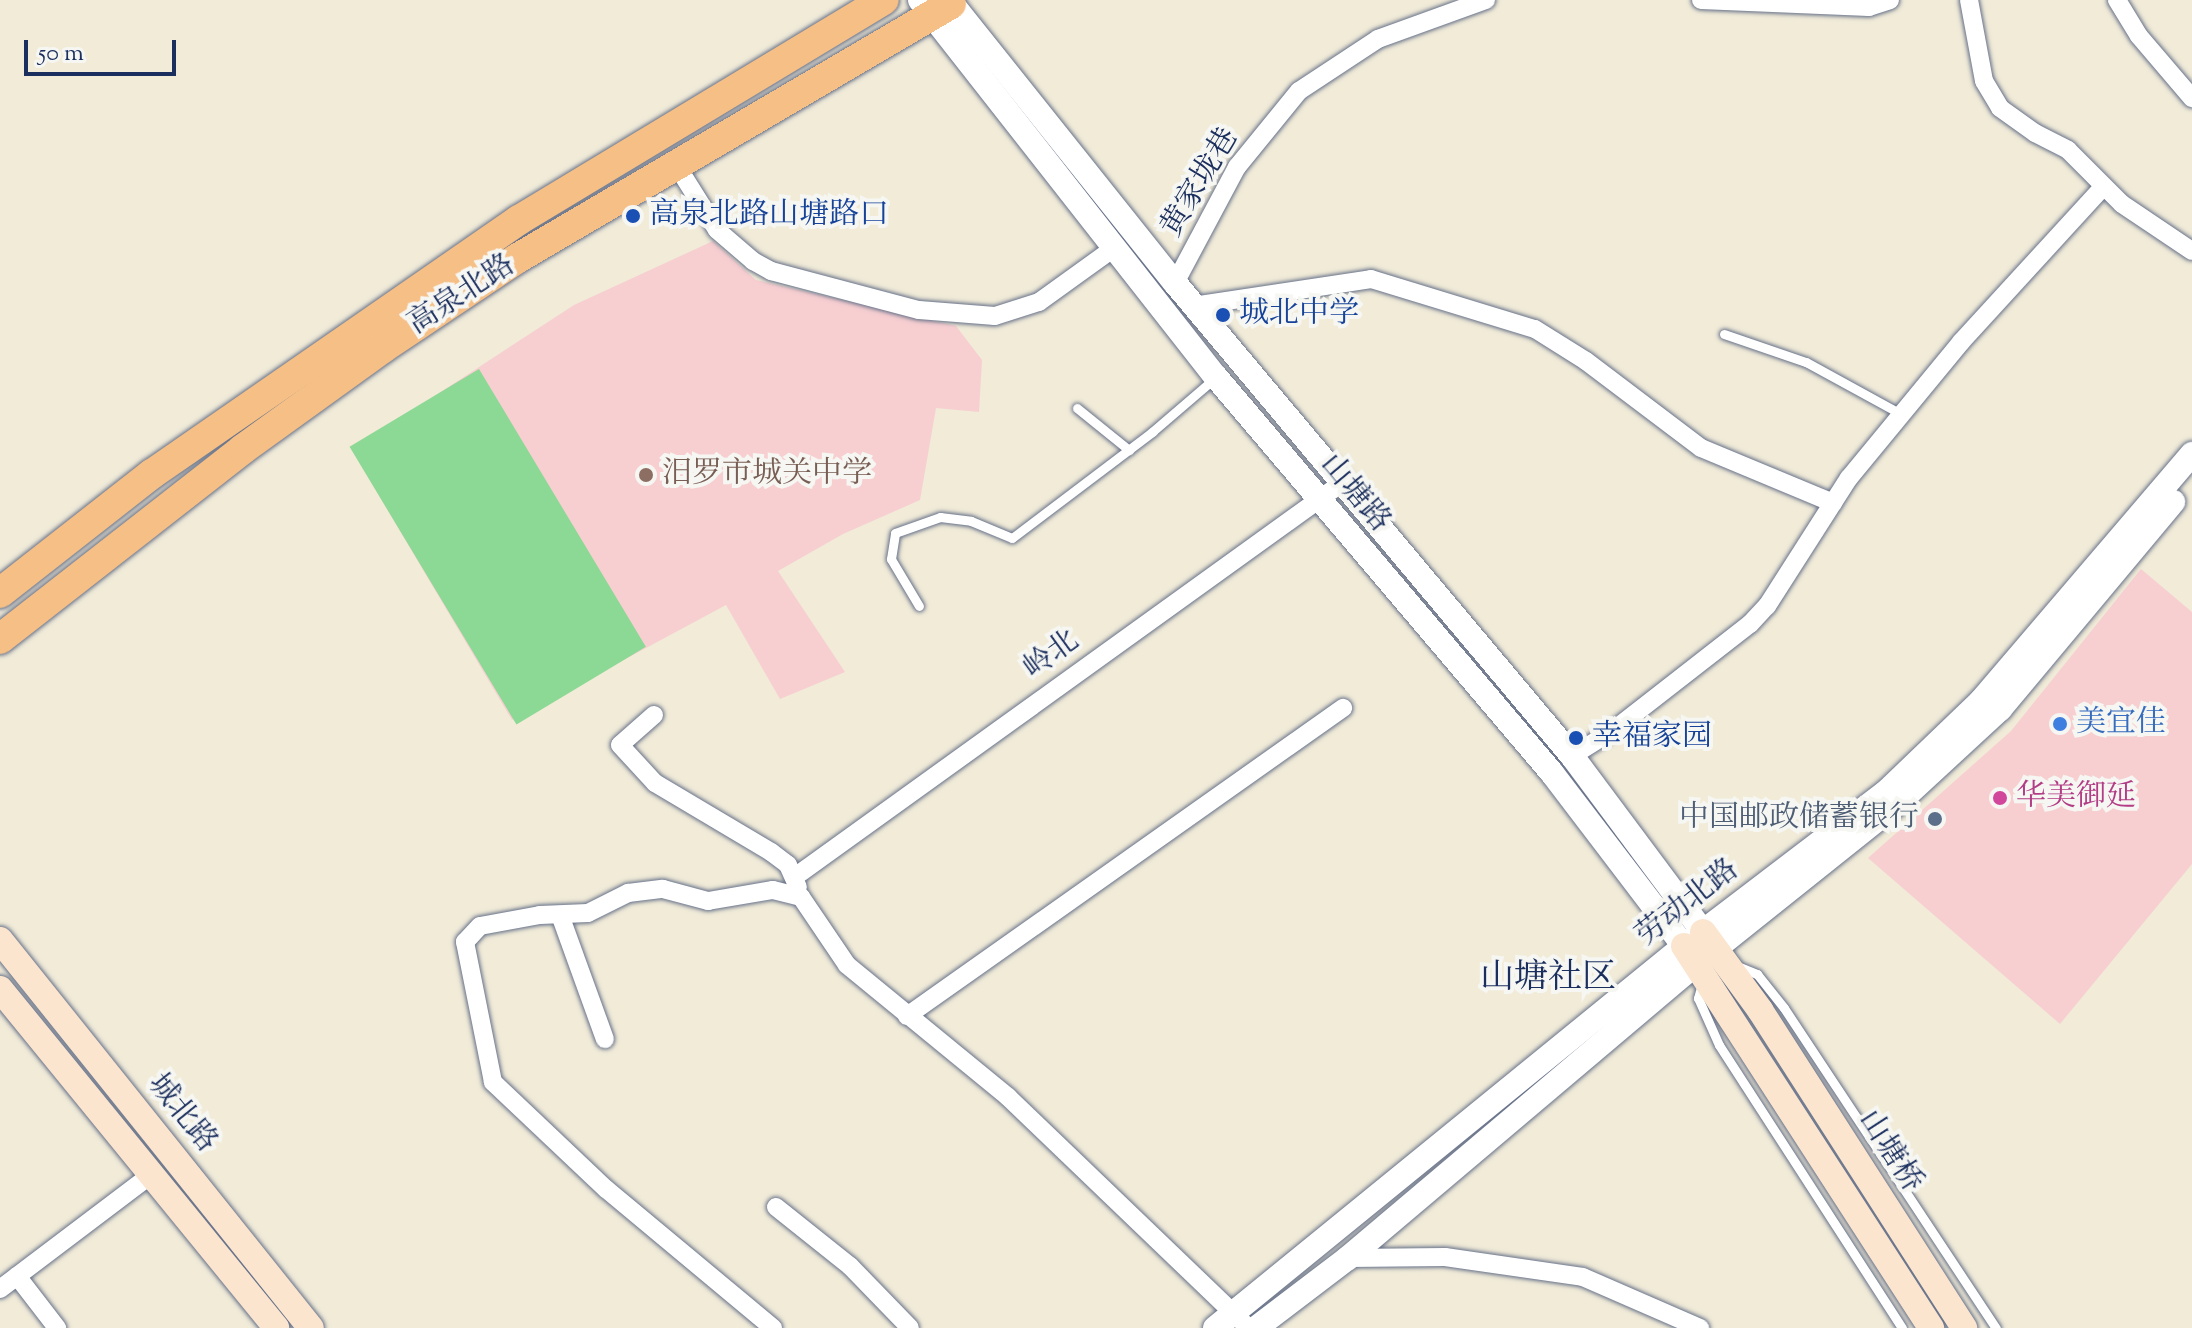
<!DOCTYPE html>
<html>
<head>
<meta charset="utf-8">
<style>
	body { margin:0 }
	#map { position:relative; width:2192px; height:1328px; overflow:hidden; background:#f1ebd8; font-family:"Sorts Mill Goudy","Noto Serif SC",serif }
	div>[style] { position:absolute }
	.built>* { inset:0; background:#f7cfd1 }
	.green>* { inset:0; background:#8cd895; transform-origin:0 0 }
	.roads { filter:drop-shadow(0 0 2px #667189) drop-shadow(0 0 2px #667189) }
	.service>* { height:9px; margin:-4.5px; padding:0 4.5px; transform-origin:4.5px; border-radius:4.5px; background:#fff }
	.minor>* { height:18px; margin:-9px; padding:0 9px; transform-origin:9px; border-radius:9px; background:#fff }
	.tertiary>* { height:24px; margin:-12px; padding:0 12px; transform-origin:12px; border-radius:12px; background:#fff }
	.secondary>* { height:26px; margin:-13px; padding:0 13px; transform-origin:13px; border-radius:13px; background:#fbe5cf }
	.primary>* { height:30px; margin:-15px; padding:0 15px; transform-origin:15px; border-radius:15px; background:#f5bf86 }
	.dots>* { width:22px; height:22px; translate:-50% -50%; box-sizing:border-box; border:4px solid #f6f6f2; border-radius:50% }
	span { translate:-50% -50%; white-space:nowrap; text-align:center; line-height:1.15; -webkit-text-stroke:8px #f6f6f2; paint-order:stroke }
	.street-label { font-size:30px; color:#1b2f5e }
	.transit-label { font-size:30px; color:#164399 }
	.left { translate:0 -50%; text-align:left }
	.education-label { font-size:30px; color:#785e54 }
	.shop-label { font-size:30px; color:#366cbe }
	.hotel-label { font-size:30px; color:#b23c85 }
	.service-label { font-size:30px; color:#4e5e75 }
	.right { translate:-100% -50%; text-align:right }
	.quarter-label { font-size:34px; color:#1b2f5e }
	.scale { position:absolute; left:24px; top:40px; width:152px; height:36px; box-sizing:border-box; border:4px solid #1b2f5e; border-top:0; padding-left:10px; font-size:24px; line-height:28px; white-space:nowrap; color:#1b2f5e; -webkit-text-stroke:6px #f6f6f2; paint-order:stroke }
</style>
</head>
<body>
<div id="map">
	<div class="built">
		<div style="clip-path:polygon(713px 241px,756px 280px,956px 326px,982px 360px,979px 412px,936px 408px,920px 500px,843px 534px,778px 571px,845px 672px,780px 699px,726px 605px,512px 720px,352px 450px,574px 305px)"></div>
		<div style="clip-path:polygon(2141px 569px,2192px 612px,2192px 864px,2060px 1024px,1868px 858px,2011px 731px)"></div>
	</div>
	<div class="green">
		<div style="left:479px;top:369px;width:324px;height:151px;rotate:59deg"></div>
	</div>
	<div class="roads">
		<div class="service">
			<div style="left:1724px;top:334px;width:87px;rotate:18.9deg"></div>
			<div style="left:1806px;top:362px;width:108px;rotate:28.7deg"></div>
			<div style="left:1077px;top:408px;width:67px;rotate:38.9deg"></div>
			<div style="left:919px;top:606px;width:55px;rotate:-120.8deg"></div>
			<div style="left:891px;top:559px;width:26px;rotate:-81deg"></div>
			<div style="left:895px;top:533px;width:48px;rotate:-19.6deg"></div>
			<div style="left:940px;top:517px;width:31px;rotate:7deg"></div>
			<div style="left:971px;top:521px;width:44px;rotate:22.5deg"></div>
			<div style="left:1012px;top:538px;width:176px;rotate:-37.1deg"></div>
			<div style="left:1152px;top:432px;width:84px;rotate:-40.7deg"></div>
			<div style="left:1737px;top:966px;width:22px;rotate:22deg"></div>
			<div style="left:1757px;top:974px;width:43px;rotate:51.5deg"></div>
			<div style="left:1784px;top:1008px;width:384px;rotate:56.5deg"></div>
			<div style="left:1702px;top:984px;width:15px;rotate:106deg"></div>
			<div style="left:1698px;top:998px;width:51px;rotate:65.9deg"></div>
			<div style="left:1719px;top:1045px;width:337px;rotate:57.1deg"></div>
		</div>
		<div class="minor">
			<div style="left:1701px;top:0;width:168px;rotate:2.4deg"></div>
			<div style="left:1869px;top:7px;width:22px;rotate:-18deg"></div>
			<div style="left:1969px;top:0;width:82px;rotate:79.5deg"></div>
			<div style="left:1984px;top:81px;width:31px;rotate:59deg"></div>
			<div style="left:2000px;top:108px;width:43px;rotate:35.5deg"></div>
			<div style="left:2035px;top:133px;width:37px;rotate:27deg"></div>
			<div style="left:2068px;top:150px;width:76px;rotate:45deg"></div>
			<div style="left:2122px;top:204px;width:84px;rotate:33.9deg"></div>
			<div style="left:2117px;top:0;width:42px;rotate:58.6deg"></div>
			<div style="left:2139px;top:36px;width:82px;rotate:49.5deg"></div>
			<div style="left:677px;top:166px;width:75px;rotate:58deg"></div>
			<div style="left:717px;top:230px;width:48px;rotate:40.7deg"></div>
			<div style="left:753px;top:261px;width:21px;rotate:29deg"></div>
			<div style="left:771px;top:271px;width:153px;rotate:14.8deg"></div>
			<div style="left:919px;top:310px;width:76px;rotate:4.5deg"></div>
			<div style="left:995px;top:316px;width:46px;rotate:-17.7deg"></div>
			<div style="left:1039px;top:302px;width:92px;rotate:-35.8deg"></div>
			<div style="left:1175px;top:283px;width:132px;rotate:-61.9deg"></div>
			<div style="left:1237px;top:167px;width:98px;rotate:-50.8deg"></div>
			<div style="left:1299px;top:91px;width:95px;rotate:-33.4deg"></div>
			<div style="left:1378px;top:39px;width:115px;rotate:-19.9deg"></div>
			<div style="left:1193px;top:306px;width:180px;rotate:-8.6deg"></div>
			<div style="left:1371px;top:279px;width:171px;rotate:17deg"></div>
			<div style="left:1535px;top:329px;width:60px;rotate:32.1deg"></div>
			<div style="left:1586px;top:361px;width:144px;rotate:37.1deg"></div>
			<div style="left:1701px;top:448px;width:143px;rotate:22.6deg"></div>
			<div style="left:654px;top:715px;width:45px;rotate:138.6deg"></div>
			<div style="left:620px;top:745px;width:52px;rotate:47.4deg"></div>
			<div style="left:655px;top:783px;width:135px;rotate:30.7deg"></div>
			<div style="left:771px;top:852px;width:21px;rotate:37deg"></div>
			<div style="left:788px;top:865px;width:24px;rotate:66deg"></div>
			<div style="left:1572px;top:756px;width:51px;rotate:-32.1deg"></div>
			<div style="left:1615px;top:729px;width:171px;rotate:-37.9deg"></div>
			<div style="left:1750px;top:624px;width:25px;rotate:-47deg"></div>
			<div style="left:1767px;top:606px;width:152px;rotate:-57.4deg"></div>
			<div style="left:1849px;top:478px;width:176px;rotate:-50.5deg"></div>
			<div style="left:1961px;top:342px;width:209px;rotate:-47.5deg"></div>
			<div style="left:796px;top:876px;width:673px;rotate:-35.75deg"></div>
			<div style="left:560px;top:915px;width:132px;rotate:70.1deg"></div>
			<div style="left:907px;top:1016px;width:534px;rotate:-35.24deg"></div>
			<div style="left:776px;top:1207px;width:95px;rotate:38.6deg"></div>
			<div style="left:850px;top:1266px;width:86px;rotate:45.9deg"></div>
			<div style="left:1348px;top:1258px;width:97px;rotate:-0.6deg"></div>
			<div style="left:1445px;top:1257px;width:139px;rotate:8.2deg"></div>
			<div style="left:1583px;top:1277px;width:128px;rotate:23.6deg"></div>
			<div style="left:17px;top:1276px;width:66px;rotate:52.4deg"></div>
			<div style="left:0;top:1289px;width:191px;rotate:-37.1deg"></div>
			<div style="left:773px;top:1328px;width:217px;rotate:-140.2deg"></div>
			<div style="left:606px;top:1189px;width:156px;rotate:-136.6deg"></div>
			<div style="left:493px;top:1082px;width:143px;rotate:-101.3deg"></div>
			<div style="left:465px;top:942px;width:22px;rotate:-47deg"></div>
			<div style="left:480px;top:926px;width:61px;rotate:-10.4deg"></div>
			<div style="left:540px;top:915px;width:48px;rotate:-2.4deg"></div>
			<div style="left:588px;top:913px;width:45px;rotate:-26.6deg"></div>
			<div style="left:628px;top:893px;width:35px;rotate:-7deg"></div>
			<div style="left:663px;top:889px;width:47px;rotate:14.9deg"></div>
			<div style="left:708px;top:901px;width:66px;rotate:-9.6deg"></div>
			<div style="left:773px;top:890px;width:29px;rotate:14deg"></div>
			<div style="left:801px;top:897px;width:82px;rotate:55.9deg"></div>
			<div style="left:847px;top:965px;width:208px;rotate:39.3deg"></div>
			<div style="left:1008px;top:1097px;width:334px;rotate:43.8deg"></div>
		</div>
		<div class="tertiary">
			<div style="left:920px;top:0;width:479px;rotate:51.9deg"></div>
			<div style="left:1216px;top:377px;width:519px;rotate:49.69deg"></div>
			<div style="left:1552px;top:773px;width:218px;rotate:52.7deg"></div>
			<div style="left:949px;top:0;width:362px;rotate:51.4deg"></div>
			<div style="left:1175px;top:283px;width:618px;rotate:49.99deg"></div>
			<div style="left:1572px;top:756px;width:219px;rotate:53.3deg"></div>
			<div style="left:1215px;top:1328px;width:605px;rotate:-39.16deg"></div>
			<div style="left:1684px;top:946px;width:253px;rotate:-37.3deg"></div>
			<div style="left:1885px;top:793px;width:133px;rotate:-43.8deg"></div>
			<div style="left:1981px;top:701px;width:325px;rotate:-49.5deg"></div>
			<div style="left:1256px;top:1328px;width:116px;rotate:-37.3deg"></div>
			<div style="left:1348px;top:1258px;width:456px;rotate:-40.2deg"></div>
			<div style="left:1696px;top:964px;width:258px;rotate:-38.6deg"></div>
			<div style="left:1898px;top:803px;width:139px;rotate:-42.7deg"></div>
			<div style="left:2000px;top:709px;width:270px;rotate:-50.1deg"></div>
		</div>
		<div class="secondary">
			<div style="left:1703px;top:932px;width:97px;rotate:53.8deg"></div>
			<div style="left:1760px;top:1010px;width:378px;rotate:57.3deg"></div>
			<div style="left:0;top:940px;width:497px;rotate:51.3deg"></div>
			<div style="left:1684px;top:946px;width:455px;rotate:57.1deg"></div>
			<div style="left:0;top:989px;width:437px;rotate:50.8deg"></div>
		</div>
		<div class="primary">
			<div style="left:0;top:593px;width:193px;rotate:-38.1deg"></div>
			<div style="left:152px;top:474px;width:446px;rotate:-34.7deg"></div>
			<div style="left:519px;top:220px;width:426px;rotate:-31.1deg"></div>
			<div style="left:0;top:639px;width:308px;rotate:-38deg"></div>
			<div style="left:243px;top:449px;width:173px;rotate:-35.8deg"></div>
			<div style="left:383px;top:348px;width:162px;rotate:-33.7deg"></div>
			<div style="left:518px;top:258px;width:502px;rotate:-30.4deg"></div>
		</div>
	</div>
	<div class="dots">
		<div style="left:633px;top:216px;background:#1a4fb4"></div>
		<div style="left:1223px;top:315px;background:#1a4fb4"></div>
		<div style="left:646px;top:475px;background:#8d6e63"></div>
		<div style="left:2060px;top:724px;background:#3f7fe0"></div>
		<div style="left:1576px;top:738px;background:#1a4fb4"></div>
		<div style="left:2000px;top:798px;background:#d1479c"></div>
		<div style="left:1935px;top:819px;background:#5c6f8a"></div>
	</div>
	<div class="street-label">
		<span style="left:1201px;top:183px;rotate:-59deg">黄家垅巷</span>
		<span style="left:462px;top:296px;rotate:-33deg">高泉北路</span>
		<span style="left:1354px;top:494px;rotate:50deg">山塘路</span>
		<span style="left:1052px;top:656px;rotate:-36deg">岭北</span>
		<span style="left:1688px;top:904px;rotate:-38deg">劳动北路</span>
		<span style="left:181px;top:1114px;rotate:51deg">城北路</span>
		<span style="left:1889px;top:1152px;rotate:57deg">山塘桥</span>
	</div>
	<div class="transit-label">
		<span class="left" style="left:649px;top:216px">高泉北路山塘路口</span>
		<span class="left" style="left:1239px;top:315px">城北中学</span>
		<span class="left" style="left:1592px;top:738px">幸福家园</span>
	</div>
	<div class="education-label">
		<span class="left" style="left:662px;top:475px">汨罗市城关中学</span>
	</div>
	<div class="shop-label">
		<span class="left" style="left:2076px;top:724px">美宜佳</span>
	</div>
	<div class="hotel-label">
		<span class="left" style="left:2016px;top:798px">华美御延</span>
	</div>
	<div class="service-label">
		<span class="right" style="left:1919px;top:819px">中国邮政储蓄银行</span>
	</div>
	<div class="quarter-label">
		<span style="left:1548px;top:979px">山塘社区</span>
	</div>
	<div class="scale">50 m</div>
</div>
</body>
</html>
